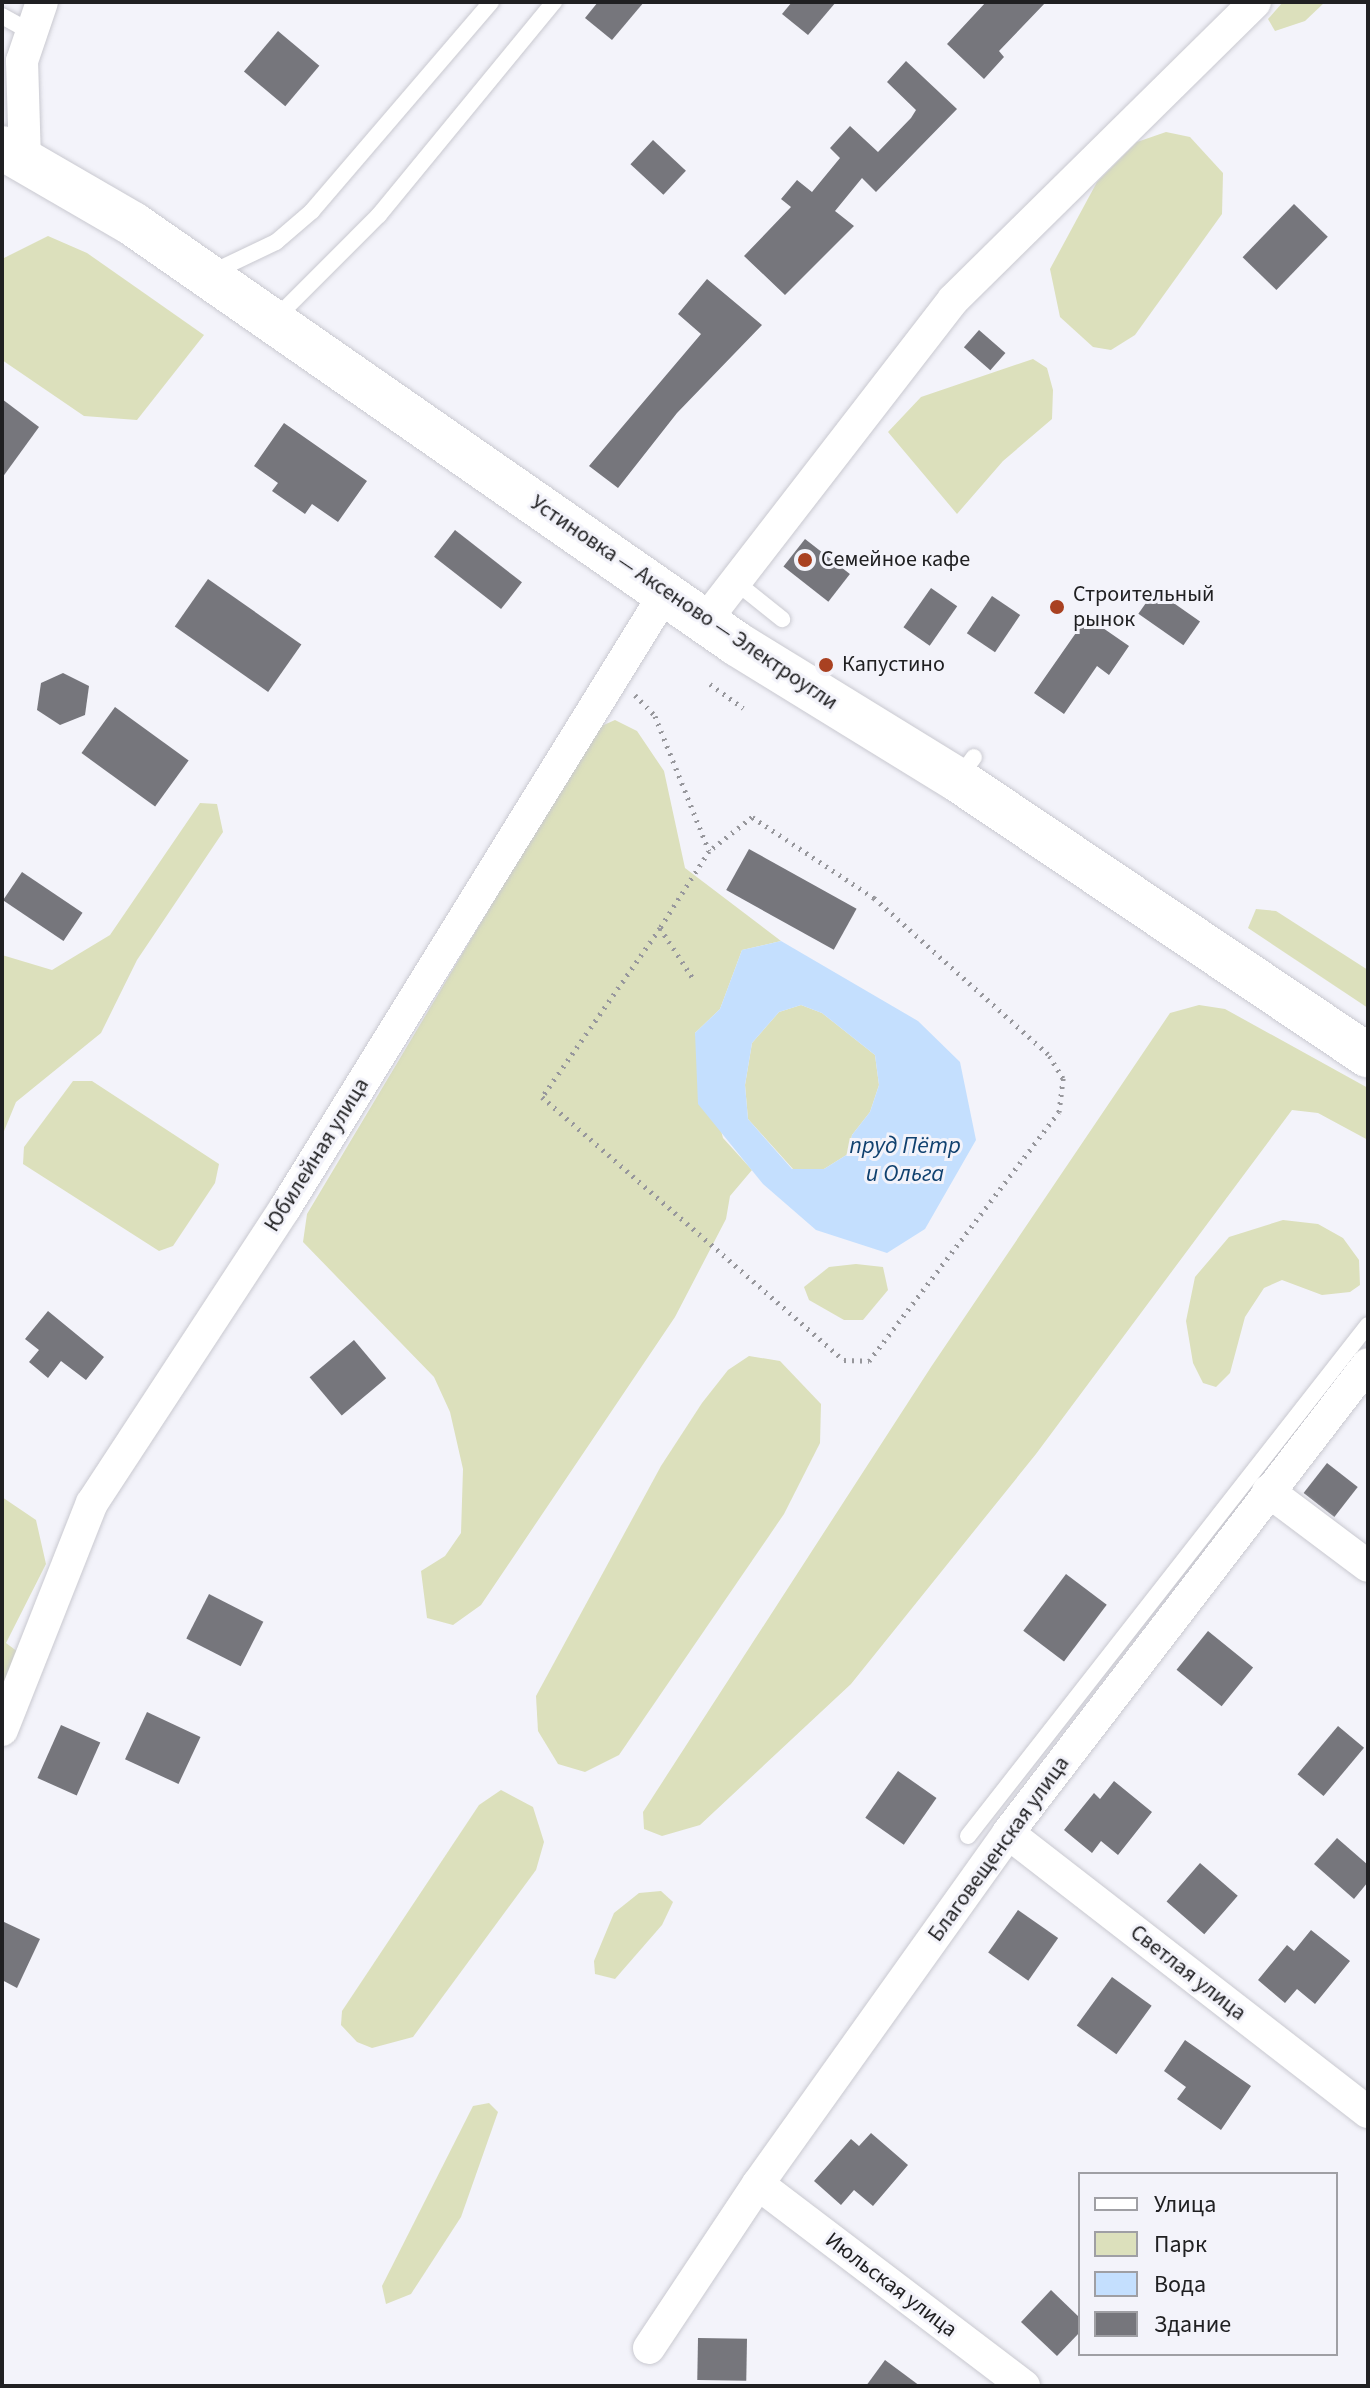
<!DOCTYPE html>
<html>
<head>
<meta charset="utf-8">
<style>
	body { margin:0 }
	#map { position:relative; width:1370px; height:2388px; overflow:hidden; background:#f3f3fa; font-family:"Source Sans 3",sans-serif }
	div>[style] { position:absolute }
	.green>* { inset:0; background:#dce0bc }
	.water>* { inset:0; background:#c4dffe }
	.building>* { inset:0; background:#76767c; transform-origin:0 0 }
	.path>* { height:5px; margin-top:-2.5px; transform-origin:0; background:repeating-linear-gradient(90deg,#97979c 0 2px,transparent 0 8px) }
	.roads { filter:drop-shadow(0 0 2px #c9c9d0) drop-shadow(0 0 2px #c9c9d0) }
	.service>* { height:16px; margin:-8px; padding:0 8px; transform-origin:8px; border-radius:8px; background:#fff }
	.minor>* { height:32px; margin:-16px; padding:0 16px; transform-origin:16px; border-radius:16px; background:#fff }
	.secondary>* { height:44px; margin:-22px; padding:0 22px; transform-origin:22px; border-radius:22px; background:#fff }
	.dots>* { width:22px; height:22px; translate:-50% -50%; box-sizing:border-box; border:4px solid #f3f3fa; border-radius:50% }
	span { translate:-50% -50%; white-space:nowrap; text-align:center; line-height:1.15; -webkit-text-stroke:6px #f3f3fa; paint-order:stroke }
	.poi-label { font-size:22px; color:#202022 }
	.left { translate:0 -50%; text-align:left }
	.street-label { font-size:22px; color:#202022 }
	.water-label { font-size:24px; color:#10416f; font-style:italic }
	.frame { position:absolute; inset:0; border:4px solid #202022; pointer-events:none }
	.legend { position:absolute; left:1078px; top:2172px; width:260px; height:184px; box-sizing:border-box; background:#f3f3fa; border:2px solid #9f9fa4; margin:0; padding:10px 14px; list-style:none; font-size:24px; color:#202022 }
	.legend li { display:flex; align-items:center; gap:16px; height:40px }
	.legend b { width:40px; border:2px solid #9f9fa4 }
</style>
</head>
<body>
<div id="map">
	<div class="green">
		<div style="clip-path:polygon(1283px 2px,1325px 2px,1305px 21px,1275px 31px,1268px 19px)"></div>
		<div style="clip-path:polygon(1166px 132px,1190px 137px,1223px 173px,1222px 214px,1135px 335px,1111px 350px,1093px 347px,1060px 317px,1050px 269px,1097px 182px,1137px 142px)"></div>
		<div style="clip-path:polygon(48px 236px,87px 253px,204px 335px,137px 420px,84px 416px,2px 360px,2px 259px)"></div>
		<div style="clip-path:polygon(1033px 359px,1047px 368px,1053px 390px,1052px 419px,1003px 461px,957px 514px,888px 432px,921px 397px)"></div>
		<div style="clip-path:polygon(615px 720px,637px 731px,664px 771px,685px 868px,781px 941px,742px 950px,720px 1009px,695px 1033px,723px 1138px,752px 1170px,730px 1196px,726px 1219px,675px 1317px,481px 1605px,453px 1625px,427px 1618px,421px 1571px,445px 1556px,461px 1533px,463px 1469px,450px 1412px,434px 1377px,303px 1242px,307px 1214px,597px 728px)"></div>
		<div style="clip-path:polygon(200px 803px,217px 804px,223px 832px,137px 960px,101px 1033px,16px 1102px,2px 1136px,2px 955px,52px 970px,110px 935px)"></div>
		<div style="clip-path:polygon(1256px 909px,1276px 911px,1368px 970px,1368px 1008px,1248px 928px)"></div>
		<div style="clip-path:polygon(801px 1005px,822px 1013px,875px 1055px,879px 1085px,870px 1112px,852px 1135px,848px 1154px,824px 1169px,793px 1169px,748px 1119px,745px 1085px,752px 1043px,779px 1012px)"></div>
		<div style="clip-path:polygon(1199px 1005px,1225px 1009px,1368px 1088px,1368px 1140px,1318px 1113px,1292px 1110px,1036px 1454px,851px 1684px,700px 1825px,662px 1836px,644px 1829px,643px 1812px,931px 1367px,1170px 1013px)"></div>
		<div style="clip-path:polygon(73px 1081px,92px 1081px,219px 1164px,215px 1183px,173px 1246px,159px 1251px,23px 1164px,24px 1147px)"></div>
		<div style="clip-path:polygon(1283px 1220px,1318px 1224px,1343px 1238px,1359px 1260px,1360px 1285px,1350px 1292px,1322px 1295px,1282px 1280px,1264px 1288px,1245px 1317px,1230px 1373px,1216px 1387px,1203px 1383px,1193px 1363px,1186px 1321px,1195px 1277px,1229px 1237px)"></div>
		<div style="clip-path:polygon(856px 1264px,883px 1267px,888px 1290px,863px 1320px,844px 1320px,809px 1300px,804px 1287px,829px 1267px)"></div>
		<div style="clip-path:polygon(749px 1356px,780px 1361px,821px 1404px,820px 1443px,784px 1514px,619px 1755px,585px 1772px,558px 1764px,538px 1731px,536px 1696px,661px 1466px,702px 1403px,728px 1370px)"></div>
		<div style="clip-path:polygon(2px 1497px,36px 1520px,46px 1564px,6px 1643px,18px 1652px,2px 1687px)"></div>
		<div style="clip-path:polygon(501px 1790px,533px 1807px,544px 1842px,536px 1870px,413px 2037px,372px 2048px,357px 2042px,341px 2025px,342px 2011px,479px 1805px)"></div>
		<div style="clip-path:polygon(661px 1891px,673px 1902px,662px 1925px,615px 1979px,595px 1974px,594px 1961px,614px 1913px,639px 1893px)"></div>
		<div style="clip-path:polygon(489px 2103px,498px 2112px,461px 2217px,411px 2294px,386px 2304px,382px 2286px,473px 2106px)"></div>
	</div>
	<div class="water">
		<div style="clip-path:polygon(evenodd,781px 941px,918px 1021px,960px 1062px,976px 1140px,925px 1229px,887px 1253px,816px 1230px,763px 1184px,698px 1104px,695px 1033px,720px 1009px,742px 950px,781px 941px,801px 1005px,822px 1013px,875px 1055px,879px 1085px,870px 1112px,852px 1135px,848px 1154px,824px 1169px,792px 1169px,748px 1119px,745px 1085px,752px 1043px,779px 1012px,801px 1005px)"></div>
	</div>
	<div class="building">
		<div style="clip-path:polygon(598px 2px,644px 2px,612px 40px,585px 18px)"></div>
		<div style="clip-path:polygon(792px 2px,836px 2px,808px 35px,782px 14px)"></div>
		<div style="clip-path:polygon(986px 2px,1046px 2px,999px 51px,1004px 57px,984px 79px,947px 44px)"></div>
		<div style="left:278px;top:31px;width:54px;height:53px;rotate:40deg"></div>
		<div style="clip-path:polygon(906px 61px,957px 109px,876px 192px,862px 178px,835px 211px,854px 226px,785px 295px,744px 256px,791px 207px,781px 199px,797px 180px,812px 192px,840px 158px,830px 148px,850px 126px,878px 152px,911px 118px,916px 110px,887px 82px)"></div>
		<div style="left:653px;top:140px;width:45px;height:33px;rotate:43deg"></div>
		<div style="left:1294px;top:204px;width:47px;height:74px;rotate:44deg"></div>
		<div style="clip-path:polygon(707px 279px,762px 325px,677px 413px,618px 488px,589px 466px,701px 334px,678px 314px)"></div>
		<div style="left:979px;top:330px;width:35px;height:23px;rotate:41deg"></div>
		<div style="clip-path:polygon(2px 399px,39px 427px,2px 478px)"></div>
		<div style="clip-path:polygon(284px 423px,367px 481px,338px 522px,312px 504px,305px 514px,272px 491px,278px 483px,254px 466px)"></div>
		<div style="left:455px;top:530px;width:85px;height:34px;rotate:38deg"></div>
		<div style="left:805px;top:539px;width:57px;height:35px;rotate:38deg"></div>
		<div style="left:208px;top:579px;width:114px;height:58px;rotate:35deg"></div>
		<div style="left:931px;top:588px;width:32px;height:48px;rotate:35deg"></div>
		<div style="left:1155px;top:590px;width:55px;height:29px;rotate:35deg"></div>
		<div style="left:992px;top:596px;width:34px;height:45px;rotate:34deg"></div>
		<div style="clip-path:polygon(1087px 617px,1129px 646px,1109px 675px,1097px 666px,1064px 714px,1034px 693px)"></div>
		<div style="clip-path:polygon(63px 673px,89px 686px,85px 715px,60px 725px,37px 710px,41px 683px)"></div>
		<div style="left:115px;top:707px;width:91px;height:57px;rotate:36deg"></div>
		<div style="left:749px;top:849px;width:123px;height:47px;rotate:29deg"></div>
		<div style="left:22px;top:872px;width:73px;height:34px;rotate:34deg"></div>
		<div style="clip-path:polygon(48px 1311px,104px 1357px,86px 1380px,61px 1361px,48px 1378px,29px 1362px,39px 1350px,25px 1339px)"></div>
		<div style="left:354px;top:1340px;width:50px;height:58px;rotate:50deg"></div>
		<div style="left:1327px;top:1463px;width:39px;height:38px;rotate:38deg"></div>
		<div style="left:1066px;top:1574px;width:51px;height:71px;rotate:37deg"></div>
		<div style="left:209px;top:1594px;width:61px;height:50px;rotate:27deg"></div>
		<div style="left:1208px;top:1631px;width:58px;height:50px;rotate:39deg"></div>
		<div style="left:147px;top:1712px;width:59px;height:52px;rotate:25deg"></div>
		<div style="left:61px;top:1725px;width:43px;height:58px;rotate:24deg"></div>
		<div style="left:1338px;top:1726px;width:34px;height:63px;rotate:40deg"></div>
		<div style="left:898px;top:1771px;width:47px;height:57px;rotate:35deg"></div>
		<div style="clip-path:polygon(1114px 1781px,1152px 1812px,1118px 1855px,1101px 1841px,1092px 1853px,1064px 1830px,1094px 1793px,1100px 1799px)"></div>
		<div style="clip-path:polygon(1337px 1838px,1368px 1865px,1368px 1882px,1354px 1899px,1314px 1864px)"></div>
		<div style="left:1200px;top:1863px;width:50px;height:51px;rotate:41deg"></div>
		<div style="left:1018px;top:1910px;width:49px;height:52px;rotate:35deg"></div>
		<div style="clip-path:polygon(2px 1921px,40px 1939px,17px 1988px,2px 1980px)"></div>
		<div style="clip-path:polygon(1311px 1930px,1350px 1961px,1315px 2004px,1297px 1989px,1285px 2003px,1258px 1980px,1287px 1945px,1294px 1951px)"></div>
		<div style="left:1112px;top:1977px;width:49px;height:60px;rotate:36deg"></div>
		<div style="clip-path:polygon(1185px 2040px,1251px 2086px,1221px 2130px,1177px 2099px,1186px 2087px,1164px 2071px)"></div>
		<div style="clip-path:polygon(871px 2133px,908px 2165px,873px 2206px,854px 2190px,841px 2205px,814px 2181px,851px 2139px,859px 2146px)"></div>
		<div style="clip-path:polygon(1051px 2290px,1080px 2318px,1080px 2332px,1057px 2356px,1021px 2322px)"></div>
		<div style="left:698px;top:2338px;width:49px;height:42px;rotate:1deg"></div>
		<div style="clip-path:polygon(885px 2360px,920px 2386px,866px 2386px)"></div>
	</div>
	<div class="path">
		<div style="left:710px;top:684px;width:41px;rotate:36deg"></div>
		<div style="left:635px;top:695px;width:29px;rotate:46deg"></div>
		<div style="left:655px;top:716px;width:145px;rotate:68.2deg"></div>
		<div style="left:709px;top:851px;width:91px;rotate:122.5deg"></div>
		<div style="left:660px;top:928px;width:62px;rotate:56.8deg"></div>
		<div style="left:660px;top:928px;width:206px;rotate:124.9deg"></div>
		<div style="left:542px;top:1097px;width:400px;rotate:41.1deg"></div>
		<div style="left:844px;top:1360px;width:25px;rotate:2deg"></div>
		<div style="left:869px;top:1361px;width:313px;rotate:-52.7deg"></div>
		<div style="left:1059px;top:1112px;width:34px;rotate:-83deg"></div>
		<div style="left:1063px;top:1078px;width:28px;rotate:-122deg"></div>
		<div style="left:1048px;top:1054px;width:234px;rotate:-138.1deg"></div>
		<div style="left:874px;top:898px;width:146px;rotate:-146.4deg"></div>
		<div style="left:752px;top:817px;width:55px;rotate:141.7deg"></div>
	</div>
	<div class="roads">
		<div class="service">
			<div style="left:2px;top:16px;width:31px;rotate:29deg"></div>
			<div style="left:211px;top:273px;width:72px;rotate:-25.5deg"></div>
			<div style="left:276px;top:242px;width:48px;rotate:-40.7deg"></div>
			<div style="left:312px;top:211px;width:275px;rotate:-49.4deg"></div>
			<div style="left:274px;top:320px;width:148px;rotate:-45deg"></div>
			<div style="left:379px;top:215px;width:276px;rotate:-50.6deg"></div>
			<div style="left:737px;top:583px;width:58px;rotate:38.7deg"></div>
			<div style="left:958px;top:779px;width:27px;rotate:-54deg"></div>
			<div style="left:968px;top:1836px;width:649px;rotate:-51.95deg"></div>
		</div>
		<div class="minor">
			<div style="left:25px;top:161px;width:100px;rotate:-91.7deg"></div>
			<div style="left:22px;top:61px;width:62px;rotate:-71.3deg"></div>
			<div style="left:705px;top:621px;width:406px;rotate:-52.3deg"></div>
			<div style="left:953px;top:300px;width:424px;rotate:-44.6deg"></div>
			<div style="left:1268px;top:1491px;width:125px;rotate:36.9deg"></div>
			<div style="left:2px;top:1730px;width:244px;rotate:-68.4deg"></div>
			<div style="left:92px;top:1503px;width:353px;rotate:-56.8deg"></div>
			<div style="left:285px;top:1208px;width:721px;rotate:-58.27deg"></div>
			<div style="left:1008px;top:1833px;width:455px;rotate:37.8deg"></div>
			<div style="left:758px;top:2184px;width:334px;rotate:37.2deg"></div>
			<div style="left:649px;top:2348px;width:197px;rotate:-56.4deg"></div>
			<div style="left:758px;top:2184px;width:431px;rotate:-54.5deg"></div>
			<div style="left:1008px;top:1833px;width:591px;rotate:-52.49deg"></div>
		</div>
		<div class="secondary">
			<div style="left:2px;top:148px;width:151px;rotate:30.1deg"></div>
			<div style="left:133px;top:224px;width:736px;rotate:34.81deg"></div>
			<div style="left:737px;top:644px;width:259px;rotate:31.6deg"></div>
			<div style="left:958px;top:780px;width:494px;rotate:33.9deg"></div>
		</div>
	</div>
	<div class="dots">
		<div style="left:805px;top:560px;background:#a94121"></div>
		<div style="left:1057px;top:607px;background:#a94121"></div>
		<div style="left:826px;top:665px;background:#a94121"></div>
	</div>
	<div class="poi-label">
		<span class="left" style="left:821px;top:560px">Семейное кафе</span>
		<span class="left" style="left:1073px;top:607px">Строительный<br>рынок</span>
		<span class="left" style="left:842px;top:665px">Капустино</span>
	</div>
	<div class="street-label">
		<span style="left:684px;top:603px;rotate:34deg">Устиновка — Аксеново — Электроугли</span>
		<span style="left:317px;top:1155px;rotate:-58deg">Юбилейная улица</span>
		<span style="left:999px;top:1849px;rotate:-54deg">Благовещенская улица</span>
		<span style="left:1188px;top:1973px;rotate:38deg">Светлая улица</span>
		<span style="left:891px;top:2285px;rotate:37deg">Июльская улица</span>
	</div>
	<div class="water-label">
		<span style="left:905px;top:1160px">пруд Пётр<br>и Ольга</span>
	</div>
	<div class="frame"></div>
	<ul class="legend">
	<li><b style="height:10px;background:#fff"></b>Улица</li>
	<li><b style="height:22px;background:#dce0bc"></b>Парк</li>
	<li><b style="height:22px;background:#c4dffe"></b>Вода</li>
	<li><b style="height:22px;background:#76767c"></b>Здание</li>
	</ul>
</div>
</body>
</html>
